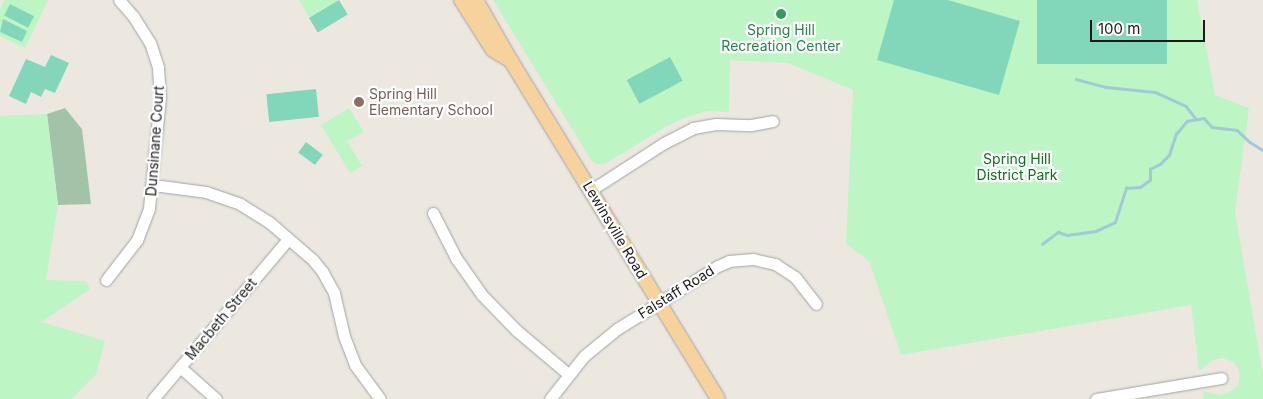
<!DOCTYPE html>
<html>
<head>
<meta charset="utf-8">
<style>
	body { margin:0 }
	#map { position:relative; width:1263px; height:399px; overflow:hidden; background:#ece8e0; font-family:Inter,sans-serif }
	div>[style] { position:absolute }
	.cemetery>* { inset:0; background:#a3c3a9 }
	.park>* { inset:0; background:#bef5c5 }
	.pitch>* { inset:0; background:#82d7ba; transform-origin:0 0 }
	.stream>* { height:2.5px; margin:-1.25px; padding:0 1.25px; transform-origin:1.25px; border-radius:1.25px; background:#a3c9d7 }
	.roads { filter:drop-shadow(0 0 1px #a2a2a2) drop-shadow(0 0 1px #a2a2a2) }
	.minor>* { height:11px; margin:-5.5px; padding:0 5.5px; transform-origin:5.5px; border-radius:5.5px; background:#fff }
	.major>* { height:14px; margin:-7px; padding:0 7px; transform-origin:7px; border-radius:7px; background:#f6d29c }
	.dots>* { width:14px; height:14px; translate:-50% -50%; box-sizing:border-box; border:2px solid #fff; border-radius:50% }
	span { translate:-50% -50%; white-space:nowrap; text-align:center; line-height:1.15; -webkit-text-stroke:4.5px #fff; paint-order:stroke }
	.leisure-label { font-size:14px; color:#27864d }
	.education-label { font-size:14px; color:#785e54 }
	.left { translate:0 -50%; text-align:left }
	.street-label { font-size:14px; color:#1b1b1b }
	.park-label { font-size:14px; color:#11701d }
	.scale { position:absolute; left:1090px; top:20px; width:115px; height:22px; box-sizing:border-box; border:2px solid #1b1b1b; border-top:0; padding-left:6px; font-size:15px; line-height:18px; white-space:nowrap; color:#1b1b1b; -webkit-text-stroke:4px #fff; paint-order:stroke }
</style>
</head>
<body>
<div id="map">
	<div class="cemetery">
		<div style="clip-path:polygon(65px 108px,82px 129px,91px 204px,58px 205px,47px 114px)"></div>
	</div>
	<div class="park">
		<div style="clip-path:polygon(5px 0,48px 0,25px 48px,0 36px,0 9px)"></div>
		<div style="clip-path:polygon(299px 0,336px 0,337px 2px,310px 19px)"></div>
		<div style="clip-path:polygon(493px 0,1197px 0,1215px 95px,1249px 108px,1235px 212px,1263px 375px,1263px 399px,1204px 399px,1203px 391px,1219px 395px,1232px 391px,1238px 385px,1240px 373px,1234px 362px,1222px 358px,1213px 360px,1199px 371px,1191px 305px,901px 355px,869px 261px,846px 244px,853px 90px,788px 63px,730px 60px,729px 112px,708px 111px,689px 116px,665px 127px,605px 164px,596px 164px,591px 160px)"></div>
		<div style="clip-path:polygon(349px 108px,364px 132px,347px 141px,362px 166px,350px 173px,321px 125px)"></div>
		<div style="clip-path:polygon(47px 114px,58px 205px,46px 280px,86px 281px,90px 289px,42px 322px,105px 341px,96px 374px,71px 399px,0 399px,0 116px)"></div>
	</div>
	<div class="pitch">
		<div style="left:339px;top:0;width:17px;height:35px;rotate:59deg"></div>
		<div style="clip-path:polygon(894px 0,948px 0,1020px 21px,999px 95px,877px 60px)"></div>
		<div style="left:1037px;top:0;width:130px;height:64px"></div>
		<div style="left:10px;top:4px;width:27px;height:13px;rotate:27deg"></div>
		<div style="clip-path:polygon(3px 19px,27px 31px,22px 42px,0 32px)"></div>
		<div style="clip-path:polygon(51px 55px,69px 63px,55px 93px,45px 89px,41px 97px,31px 92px,26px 104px,9px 96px,26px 59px,45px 67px)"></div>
		<div style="left:670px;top:57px;width:27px;height:49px;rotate:62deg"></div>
		<div style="left:316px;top:89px;width:28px;height:50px;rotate:84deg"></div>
		<div style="left:306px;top:142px;width:21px;height:13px;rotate:37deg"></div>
	</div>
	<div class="stream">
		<div style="left:1076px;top:79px;width:31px;rotate:15deg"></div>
		<div style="left:1106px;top:87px;width:49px;rotate:5.8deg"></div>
		<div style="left:1155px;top:92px;width:34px;rotate:24deg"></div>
		<div style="left:1186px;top:106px;width:16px;rotate:52deg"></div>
		<div style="left:1042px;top:244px;width:20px;rotate:-37deg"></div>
		<div style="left:1058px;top:232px;width:9px;rotate:18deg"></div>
		<div style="left:1067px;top:235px;width:29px;rotate:-8deg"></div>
		<div style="left:1096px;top:231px;width:21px;rotate:-25deg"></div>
		<div style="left:1115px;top:222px;width:36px;rotate:-72deg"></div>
		<div style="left:1126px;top:188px;width:14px;rotate:-4deg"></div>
		<div style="left:1140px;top:187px;width:12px;rotate:-35deg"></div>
		<div style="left:1150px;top:180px;width:11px;rotate:-90deg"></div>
		<div style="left:1150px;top:169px;width:11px;rotate:-27deg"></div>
		<div style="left:1160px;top:164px;width:13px;rotate:-45deg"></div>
		<div style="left:1169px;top:155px;width:22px;rotate:-72deg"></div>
		<div style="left:1176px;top:134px;width:17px;rotate:-50deg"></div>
		<div style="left:1187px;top:121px;width:17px;rotate:-10deg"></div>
		<div style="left:1204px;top:118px;width:12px;rotate:48deg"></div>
		<div style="left:1212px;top:127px;width:25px;rotate:7deg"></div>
		<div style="left:1237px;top:130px;width:18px;rotate:43deg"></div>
		<div style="left:1250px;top:142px;width:15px;rotate:32deg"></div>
	</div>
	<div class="roads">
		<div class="minor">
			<div style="left:153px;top:185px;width:53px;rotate:7.5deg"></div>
			<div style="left:206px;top:192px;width:36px;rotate:19deg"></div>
			<div style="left:240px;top:204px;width:34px;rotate:32deg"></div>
			<div style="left:269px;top:222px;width:58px;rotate:40.8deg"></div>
			<div style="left:313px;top:260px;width:14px;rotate:51deg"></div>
			<div style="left:322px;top:271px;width:25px;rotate:61deg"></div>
			<div style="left:334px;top:293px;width:44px;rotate:76.9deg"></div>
			<div style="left:344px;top:336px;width:31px;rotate:69deg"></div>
			<div style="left:355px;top:365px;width:42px;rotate:53.7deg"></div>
			<div style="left:591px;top:190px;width:87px;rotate:-32.8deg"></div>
			<div style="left:664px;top:143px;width:33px;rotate:-27deg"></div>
			<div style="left:693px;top:128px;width:23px;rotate:-10deg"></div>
			<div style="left:716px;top:124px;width:35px;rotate:2deg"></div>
			<div style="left:751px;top:125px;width:22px;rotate:-10deg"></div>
			<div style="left:433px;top:213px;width:51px;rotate:62.9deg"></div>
			<div style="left:456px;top:258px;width:45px;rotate:54.9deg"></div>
			<div style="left:482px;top:295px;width:49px;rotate:45.8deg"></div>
			<div style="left:516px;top:330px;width:68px;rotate:40.2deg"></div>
			<div style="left:106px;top:280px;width:51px;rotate:-52.2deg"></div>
			<div style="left:137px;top:240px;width:34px;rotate:-69deg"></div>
			<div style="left:149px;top:208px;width:112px;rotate:-84.3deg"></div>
			<div style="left:160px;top:97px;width:30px;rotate:-94deg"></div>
			<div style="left:158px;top:67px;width:25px;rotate:-108deg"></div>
			<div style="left:150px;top:43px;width:32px;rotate:-122deg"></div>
			<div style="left:133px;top:16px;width:21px;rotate:-131deg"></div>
			<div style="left:180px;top:367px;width:48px;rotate:41.6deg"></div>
			<div style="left:153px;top:399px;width:209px;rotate:-49.8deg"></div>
			<div style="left:550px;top:399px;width:55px;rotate:-51.7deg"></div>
			<div style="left:584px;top:356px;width:43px;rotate:-39.3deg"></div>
			<div style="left:617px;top:329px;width:119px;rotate:-32deg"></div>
			<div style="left:718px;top:266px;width:12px;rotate:-24deg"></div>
			<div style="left:729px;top:261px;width:24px;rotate:-5deg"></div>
			<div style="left:753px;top:259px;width:23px;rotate:13deg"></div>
			<div style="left:775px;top:264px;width:24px;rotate:33deg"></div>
			<div style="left:795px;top:277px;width:34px;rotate:52deg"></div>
			<div style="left:1096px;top:399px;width:127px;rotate:-9.5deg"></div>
		</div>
		<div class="major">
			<div style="left:461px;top:0;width:59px;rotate:57.4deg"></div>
			<div style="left:493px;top:50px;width:21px;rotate:31deg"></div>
			<div style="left:476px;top:0;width:70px;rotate:60.2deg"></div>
			<div style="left:511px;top:61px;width:396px;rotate:58.5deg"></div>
		</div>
	</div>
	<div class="dots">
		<div style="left:781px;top:14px;background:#2e9e5b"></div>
		<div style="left:359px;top:102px;background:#8d6e63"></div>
	</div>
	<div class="leisure-label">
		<span style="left:781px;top:38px">Spring Hill<br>Recreation Center</span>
	</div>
	<div class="education-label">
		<span class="left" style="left:369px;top:102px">Spring Hill<br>Elementary School</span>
	</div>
	<div class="street-label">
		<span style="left:155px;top:141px;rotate:-86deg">Dunsinane Court</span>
		<span style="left:615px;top:230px;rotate:59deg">Lewinsville Road</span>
		<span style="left:676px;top:292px;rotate:-32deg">Falstaff Road</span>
		<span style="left:221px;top:319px;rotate:-50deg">Macbeth Street</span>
	</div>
	<div class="park-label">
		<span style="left:1017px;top:167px">Spring Hill<br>District Park</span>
	</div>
	<div class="scale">100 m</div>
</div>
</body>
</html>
